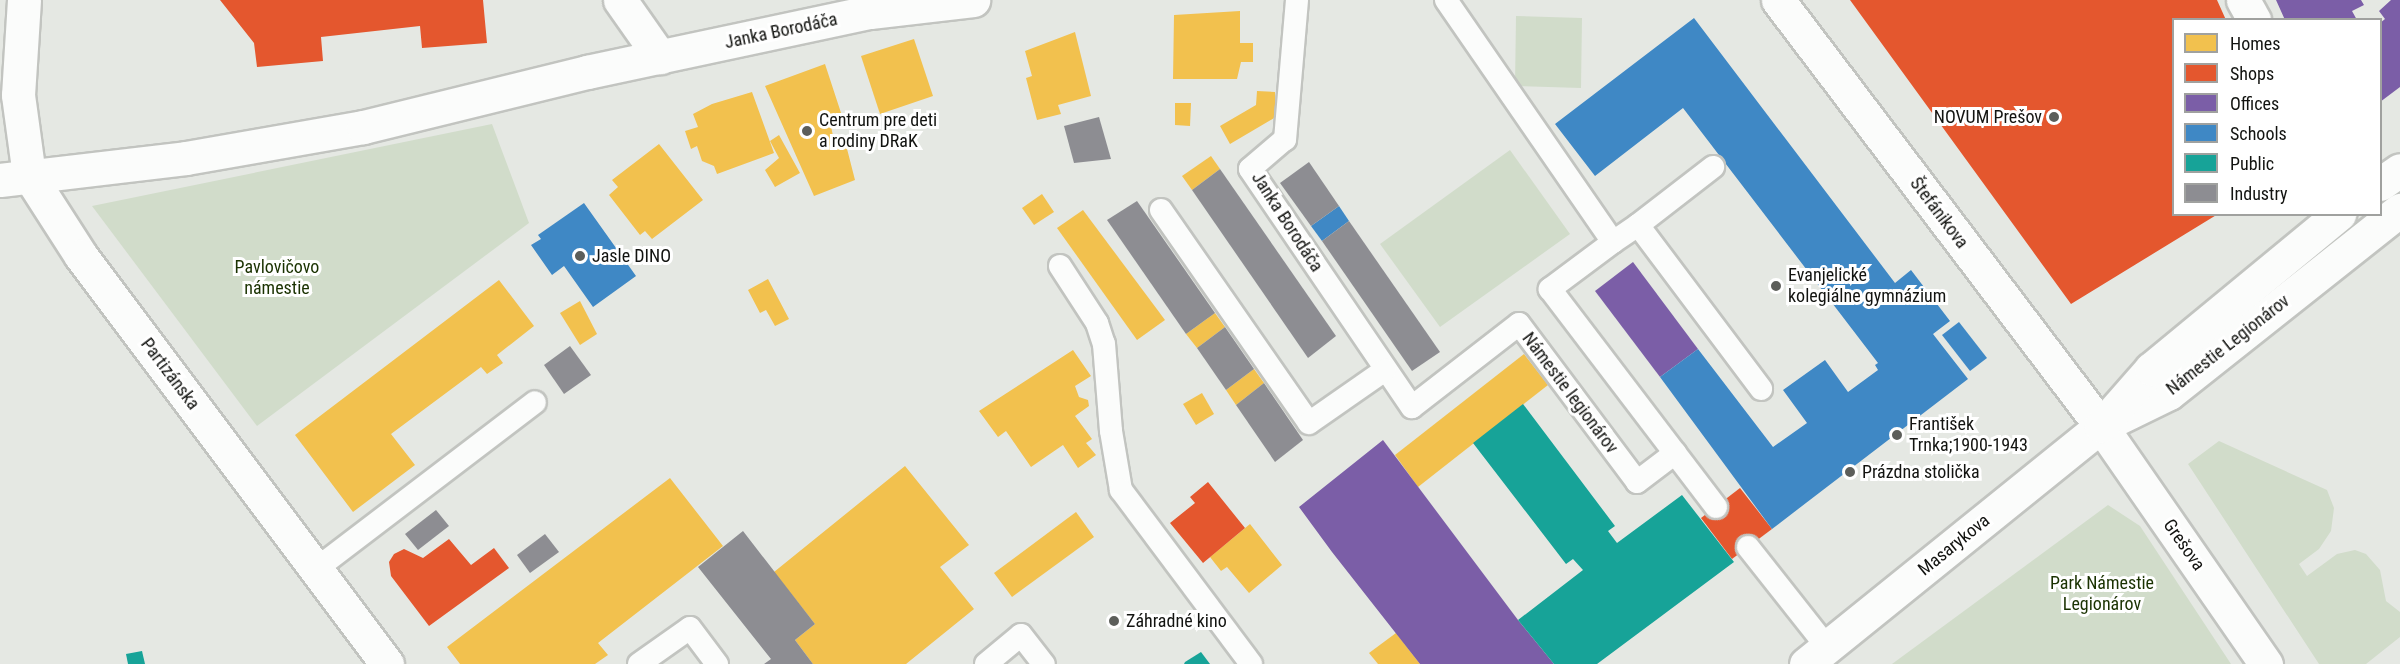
<!DOCTYPE html>
<meta charset="utf-8">
<style>
body{margin:0}
#map{position:relative;width:2400px;height:664px;overflow:hidden;background:#e5e8e3;font-family:"Roboto Condensed",sans-serif}
div>[style]{position:absolute}
.green>*{inset:0;background:#d1dcca}
.homes>*{inset:0;background:#f2c14e}
.shops>*{inset:0;background:#e4572e}
.offices>*{inset:0;background:#7b5ea7}
.schools>*{inset:0;background:#3f88c5}
.public>*{inset:0;background:#17a398}
.industry>*{inset:0;background:#8d8d92}
.roads{filter:drop-shadow(2px 0 #c2c4c0) drop-shadow(-2px 0 #c2c4c0) drop-shadow(0 2px #c2c4c0) drop-shadow(0 -2px #c2c4c0)}
.service>*{height:22px;margin:-11px;padding:0 11px;transform-origin:11px;border-radius:11px;background:#fbfcfb}
.pedestrian>*{height:33px;margin:-16.5px;padding:0 16.5px;transform-origin:16.5px;border-radius:16.5px;background:#fbfcfb}
.minor>*{height:33px;margin:-16.5px;padding:0 16.5px;transform-origin:16.5px;border-radius:16.5px;background:#fbfcfb}
.dots>*{width:16px;height:16px;translate:-50% -50%;box-sizing:border-box;border:3px solid #fff;border-radius:50%}
span{translate:-50% -50%;white-space:nowrap;text-align:center;line-height:1.15;-webkit-text-stroke:6px #fff;paint-order:stroke}
.street-label{font-size:18px;color:#121310}
.poi-label{font-size:18px;color:#121310}
.right{translate:-100% -50%;text-align:right}
.left{translate:0 -50%;text-align:left}
.park-label{font-size:18px;color:#1a3201}
.legend{position:absolute;left:2172px;top:18px;width:210px;height:198px;box-sizing:border-box;background:#fff;border:2px solid #a0a19f;margin:0;padding:8px 10px;list-style:none;font-size:18px;color:#121310}
.legend li{display:flex;align-items:center;gap:12px;height:30px}
.legend b{width:30px;border:2px solid #a0a19f}
</style>
<div id="map">
<div class="green">
<i style="clip-path:polygon(1516px 16px,1582px 18px,1581px 88px,1515px 86px)"></i>
<i style="clip-path:polygon(492px 124px,529px 223px,257px 426px,92px 206px)"></i>
<i style="clip-path:polygon(1510px 150px,1570px 234px,1440px 327px,1380px 244px)"></i>
<i style="clip-path:polygon(2219px 441px,2327px 490px,2334px 508px,2331px 531px,2319px 549px,2299px 564px,2307px 576px,2337px 554px,2355px 550px,2366px 554px,2380px 570px,2386px 601px,2400px 612px,2400px 637px,2366px 664px,2319px 664px,2188px 464px)"></i>
<i style="clip-path:polygon(2108px 505px,2140px 526px,2231px 664px,1892px 664px)"></i>
</div>
<div class="homes">
<i style="clip-path:polygon(1240px 11px,1240px 43px,1253px 43px,1253px 62px,1241px 62px,1237px 79px,1173px 79px,1174px 15px)"></i>
<i style="clip-path:polygon(1075px 32px,1091px 96px,1058px 105px,1061px 114px,1037px 120px,1026px 78px,1032px 76px,1025px 51px)"></i>
<i style="clip-path:polygon(914px 39px,933px 96px,880px 114px,861px 56px)"></i>
<i style="clip-path:polygon(825px 64px,844px 122px,831px 126px,833px 136px,836px 144px,845px 141px,855px 180px,814px 196px,765px 86px)"></i>
<i style="clip-path:polygon(1257px 91px,1275px 92px,1276px 117px,1230px 144px,1220px 126px,1256px 105px)"></i>
<i style="clip-path:polygon(752px 92px,774px 153px,717px 174px,714px 166px,702px 161px,697px 146px,691px 149px,685px 131px,698px 127px,693px 114px,712px 104px)"></i>
<i style="clip-path:polygon(1175px 103px,1191px 103px,1190px 126px,1175px 125px)"></i>
<i style="clip-path:polygon(779px 135px,800px 173px,775px 187px,765px 170px,779px 158px,770px 141px)"></i>
<i style="clip-path:polygon(659px 144px,703px 200px,652px 239px,645px 231px,640px 235px,609px 195px,618px 187px,612px 180px)"></i>
<i style="clip-path:polygon(1211px 156px,1220px 169px,1192px 190px,1182px 176px)"></i>
<i style="clip-path:polygon(1042px 194px,1054px 212px,1034px 225px,1022px 208px)"></i>
<i style="clip-path:polygon(1083px 210px,1165px 320px,1137px 340px,1057px 228px)"></i>
<i style="clip-path:polygon(768px 279px,789px 319px,775px 326px,766px 310px,760px 313px,748px 290px)"></i>
<i style="clip-path:polygon(499px 280px,534px 326px,497px 355px,503px 363px,487px 374px,481px 367px,391px 434px,415px 465px,353px 512px,295px 435px)"></i>
<i style="clip-path:polygon(580px 301px,597px 334px,580px 345px,560px 313px)"></i>
<i style="clip-path:polygon(1215px 313px,1225px 327px,1197px 348px,1186px 334px)"></i>
<i style="clip-path:polygon(1073px 350px,1091px 376px,1075px 386px,1079px 397px,1088px 400px,1089px 406px,1075px 416px,1092px 439px,1086px 443px,1096px 455px,1078px 468px,1063px 445px,1031px 467px,1006px 431px,998px 437px,979px 411px)"></i>
<i style="clip-path:polygon(1524px 354px,1548px 385px,1418px 487px,1395px 455px)"></i>
<i style="clip-path:polygon(1254px 369px,1264px 383px,1236px 405px,1226px 390px)"></i>
<i style="clip-path:polygon(1202px 393px,1214px 414px,1196px 425px,1183px 404px)"></i>
<i style="clip-path:polygon(905px 466px,969px 545px,940px 567px,974px 609px,906px 664px,813px 664px,795px 640px,815px 624px,774px 572px)"></i>
<i style="clip-path:polygon(670px 478px,723px 546px,598px 643px,608px 655px,595px 664px,460px 664px,447px 647px)"></i>
<i style="clip-path:polygon(1076px 512px,1094px 537px,1012px 597px,994px 573px)"></i>
<i style="clip-path:polygon(1250px 524px,1282px 565px,1249px 593px,1227px 567px,1221px 571px,1210px 557px)"></i>
<i style="clip-path:polygon(1396px 633px,1420px 664px,1378px 664px,1369px 653px)"></i>
</div>
<div class="shops">
<i style="clip-path:polygon(220px 0,483px 0,487px 43px,422px 48px,420px 26px,321px 37px,323px 61px,257px 67px,254px 43px)"></i>
<i style="clip-path:polygon(1850px 0,2217px 0,2226px 20px,2174px 20px,2174px 214px,2218px 214px,2071px 304px)"></i>
<i style="clip-path:polygon(1208px 482px,1245px 528px,1203px 563px,1170px 523px,1195px 503px,1190px 497px)"></i>
<i style="clip-path:polygon(1740px 488px,1772px 529px,1732px 559px,1701px 518px)"></i>
<i style="clip-path:polygon(449px 539px,471px 565px,494px 548px,509px 568px,429px 626px,391px 576px,389px 562px,394px 554px,404px 549px,423px 558px)"></i>
</div>
<div class="offices">
<i style="clip-path:polygon(2276px 0,2361px 0,2364px 5px,2352px 11px,2357px 20px,2285px 20px)"></i>
<i style="clip-path:polygon(2391px 0,2400px 0,2400px 87px,2380px 102px,2380px 23px,2385px 19px,2379px 11px)"></i>
<i style="clip-path:polygon(1633px 262px,1698px 349px,1660px 377px,1595px 291px)"></i>
<i style="clip-path:polygon(1383px 440px,1518px 620px,1554px 664px,1420px 664px,1332px 552px,1299px 507px)"></i>
</div>
<div class="schools">
<i style="clip-path:polygon(1694px 18px,1895px 283px,1911px 270px,1950px 321px,1933px 334px,1968px 379px,1772px 529px,1660px 377px,1698px 349px,1773px 447px,1807px 423px,1783px 390px,1825px 360px,1848px 392px,1878px 370px,1875px 365px,1878px 363px,1683px 108px,1595px 176px,1555px 124px)"></i>
<i style="clip-path:polygon(584px 203px,636px 276px,593px 307px,564px 266px,552px 275px,531px 245px,541px 239px,538px 235px)"></i>
<i style="clip-path:polygon(1339px 206px,1349px 221px,1322px 241px,1311px 226px)"></i>
<i style="clip-path:polygon(1959px 322px,1987px 358px,1970px 371px,1942px 335px)"></i>
</div>
<div class="public">
<i style="clip-path:polygon(1523px 404px,1615px 526px,1608px 531px,1617px 543px,1682px 495px,1734px 562px,1597px 664px,1554px 664px,1518px 620px,1583px 570px,1573px 559px,1566px 564px,1473px 443px)"></i>
<i style="clip-path:polygon(142px 651px,145px 664px,128px 664px,126px 654px)"></i>
<i style="clip-path:polygon(1201px 652px,1210px 664px,1184px 664px,1185px 662px)"></i>
</div>
<div class="industry">
<i style="clip-path:polygon(1099px 117px,1111px 159px,1074px 163px,1064px 126px)"></i>
<i style="clip-path:polygon(1309px 162px,1339px 206px,1311px 226px,1280px 183px)"></i>
<i style="clip-path:polygon(1220px 169px,1336px 336px,1308px 358px,1192px 190px)"></i>
<i style="clip-path:polygon(1137px 201px,1215px 313px,1186px 334px,1107px 220px)"></i>
<i style="clip-path:polygon(1349px 221px,1440px 352px,1412px 371px,1322px 241px)"></i>
<i style="clip-path:polygon(1225px 327px,1254px 369px,1226px 390px,1197px 348px)"></i>
<i style="clip-path:polygon(570px 346px,591px 375px,564px 394px,544px 365px)"></i>
<i style="clip-path:polygon(1264px 383px,1303px 440px,1275px 462px,1236px 405px)"></i>
<i style="clip-path:polygon(436px 510px,449px 526px,418px 550px,405px 534px)"></i>
<i style="clip-path:polygon(743px 531px,815px 624px,795px 640px,813px 664px,764px 664px,771px 659px,698px 567px)"></i>
<i style="clip-path:polygon(545px 534px,559px 552px,530px 573px,517px 555px)"></i>
</div>
<div class="roads">
<div class="service">
<i style="left:1297px;top:0;width:140px;rotate:94.9deg"></i>
<i style="left:1285px;top:139px;width:46px;rotate:139.4deg"></i>
<i style="left:1250px;top:169px;width:288px;rotate:55.8deg"></i>
<i style="left:1412px;top:407px;width:135px;rotate:-37.8deg"></i>
<i style="left:1519px;top:324px;width:197px;rotate:53.2deg"></i>
<i style="left:1637px;top:482px;width:48px;rotate:-37.3deg"></i>
<i style="left:1446px;top:0;width:294px;rotate:55.4deg"></i>
<i style="left:1613px;top:242px;width:79px;rotate:143.3deg"></i>
<i style="left:1550px;top:289px;width:274px;rotate:52.7deg"></i>
<i style="left:1161px;top:210px;width:259px;rotate:55.2deg"></i>
<i style="left:1309px;top:423px;width:93px;rotate:-34.9deg"></i>
<i style="left:1638px;top:225px;width:95px;rotate:-37.7deg"></i>
<i style="left:1613px;top:242px;width:30px;rotate:-34deg"></i>
<i style="left:1638px;top:225px;width:205px;rotate:53.1deg"></i>
<i style="left:1060px;top:266px;width:68px;rotate:57deg"></i>
<i style="left:1097px;top:323px;width:22px;rotate:72deg"></i>
<i style="left:1104px;top:344px;width:87px;rotate:85.4deg"></i>
<i style="left:1111px;top:431px;width:60px;rotate:80.4deg"></i>
<i style="left:1121px;top:490px;width:217px;rotate:53.2deg"></i>
<i style="left:1748px;top:547px;width:127px;rotate:51.7deg"></i>
<i style="left:316px;top:569px;width:275px;rotate:-37.3deg"></i>
<i style="left:639px;top:664px;width:62px;rotate:-35.2deg"></i>
<i style="left:690px;top:628px;width:45px;rotate:53.1deg"></i>
<i style="left:986px;top:664px;width:45px;rotate:-39.6deg"></i>
<i style="left:1021px;top:635px;width:37px;rotate:52deg"></i>
</div>
<div class="pedestrian">
<i style="left:2243px;top:0;width:23px;rotate:61deg"></i>
</div>
<div class="minor">
<i style="left:24px;top:0;width:95px;rotate:93.6deg"></i>
<i style="left:18px;top:95px;width:81px;rotate:82.2deg"></i>
<i style="left:29px;top:175px;width:96px;rotate:57.3deg"></i>
<i style="left:81px;top:256px;width:510px;rotate:53.13deg"></i>
<i style="left:620px;top:0;width:70px;rotate:54.9deg"></i>
<i style="left:1778px;top:0;width:535px;rotate:52.83deg"></i>
<i style="left:2101px;top:426px;width:290px;rotate:55.3deg"></i>
<i style="left:0;top:180px;width:187px;rotate:-6.7deg"></i>
<i style="left:186px;top:158px;width:180px;rotate:-9.9deg"></i>
<i style="left:363px;top:127px;width:231px;rotate:-13.8deg"></i>
<i style="left:587px;top:72px;width:289px;rotate:-12deg"></i>
<i style="left:870px;top:12px;width:104px;rotate:-6.6deg"></i>
<i style="left:2380px;top:184px;width:24px;rotate:-35deg"></i>
<i style="left:2114px;top:420px;width:61px;rotate:-26.1deg"></i>
<i style="left:2169px;top:393px;width:295px;rotate:-38.4deg"></i>
<i style="left:1806px;top:664px;width:379px;rotate:-38.9deg"></i>
<i style="left:2101px;top:426px;width:76px;rotate:-48.7deg"></i>
<i style="left:2151px;top:369px;width:244px;rotate:-39.5deg"></i>
</div>
</div>
<div class="dots">
<i style="left:2054px;top:117px;background:#5c5e5a"></i>
<i style="left:807px;top:131px;background:#5c5e5a"></i>
<i style="left:580px;top:256px;background:#5c5e5a"></i>
<i style="left:1776px;top:286px;background:#5c5e5a"></i>
<i style="left:1897px;top:435px;background:#5c5e5a"></i>
<i style="left:1850px;top:472px;background:#5c5e5a"></i>
<i style="left:1114px;top:621px;background:#5c5e5a"></i>
</div>
<div class="street-label">
<span style="left:781px;top:31px;rotate:-12deg">Janka Borodáča</span>
<span style="left:1939px;top:213px;rotate:53deg">Štefánikova</span>
<span style="left:1287px;top:222px;rotate:57deg">Janka Borodáča</span>
<span style="left:2228px;top:345px;rotate:-38deg">Námestie Legionárov</span>
<span style="left:170px;top:374px;rotate:53deg">Partizánska</span>
<span style="left:1570px;top:393px;rotate:53deg">Námestie legionárov</span>
<span style="left:1954px;top:545px;rotate:-39deg">Masarykova</span>
<span style="left:2184px;top:545px;rotate:55deg">Grešova</span>
</div>
<div class="poi-label">
<span class="right" style="left:2042px;top:117px">NOVUM Prešov</span>
<span class="left" style="left:819px;top:131px">Centrum pre deti<br>a rodiny DRaK</span>
<span class="left" style="left:592px;top:256px">Jasle DINO</span>
<span class="left" style="left:1788px;top:286px">Evanjelické<br>kolegiálne gymnázium</span>
<span class="left" style="left:1909px;top:435px">František<br>Trnka;1900-1943</span>
<span class="left" style="left:1862px;top:472px">Prázdna stolička</span>
<span class="left" style="left:1126px;top:621px">Záhradné kino</span>
</div>
<div class="park-label">
<span style="left:277px;top:278px">Pavlovičovo<br>námestie</span>
<span style="left:2102px;top:594px">Park Námestie<br>Legionárov</span>
</div>
<ul class="legend">
<li><b style="height:16px;background:#f2c14e"></b>Homes</li>
<li><b style="height:16px;background:#e4572e"></b>Shops</li>
<li><b style="height:16px;background:#7b5ea7"></b>Offices</li>
<li><b style="height:16px;background:#3f88c5"></b>Schools</li>
<li><b style="height:16px;background:#17a398"></b>Public</li>
<li><b style="height:16px;background:#8d8d92"></b>Industry</li>
</ul>
</div>
